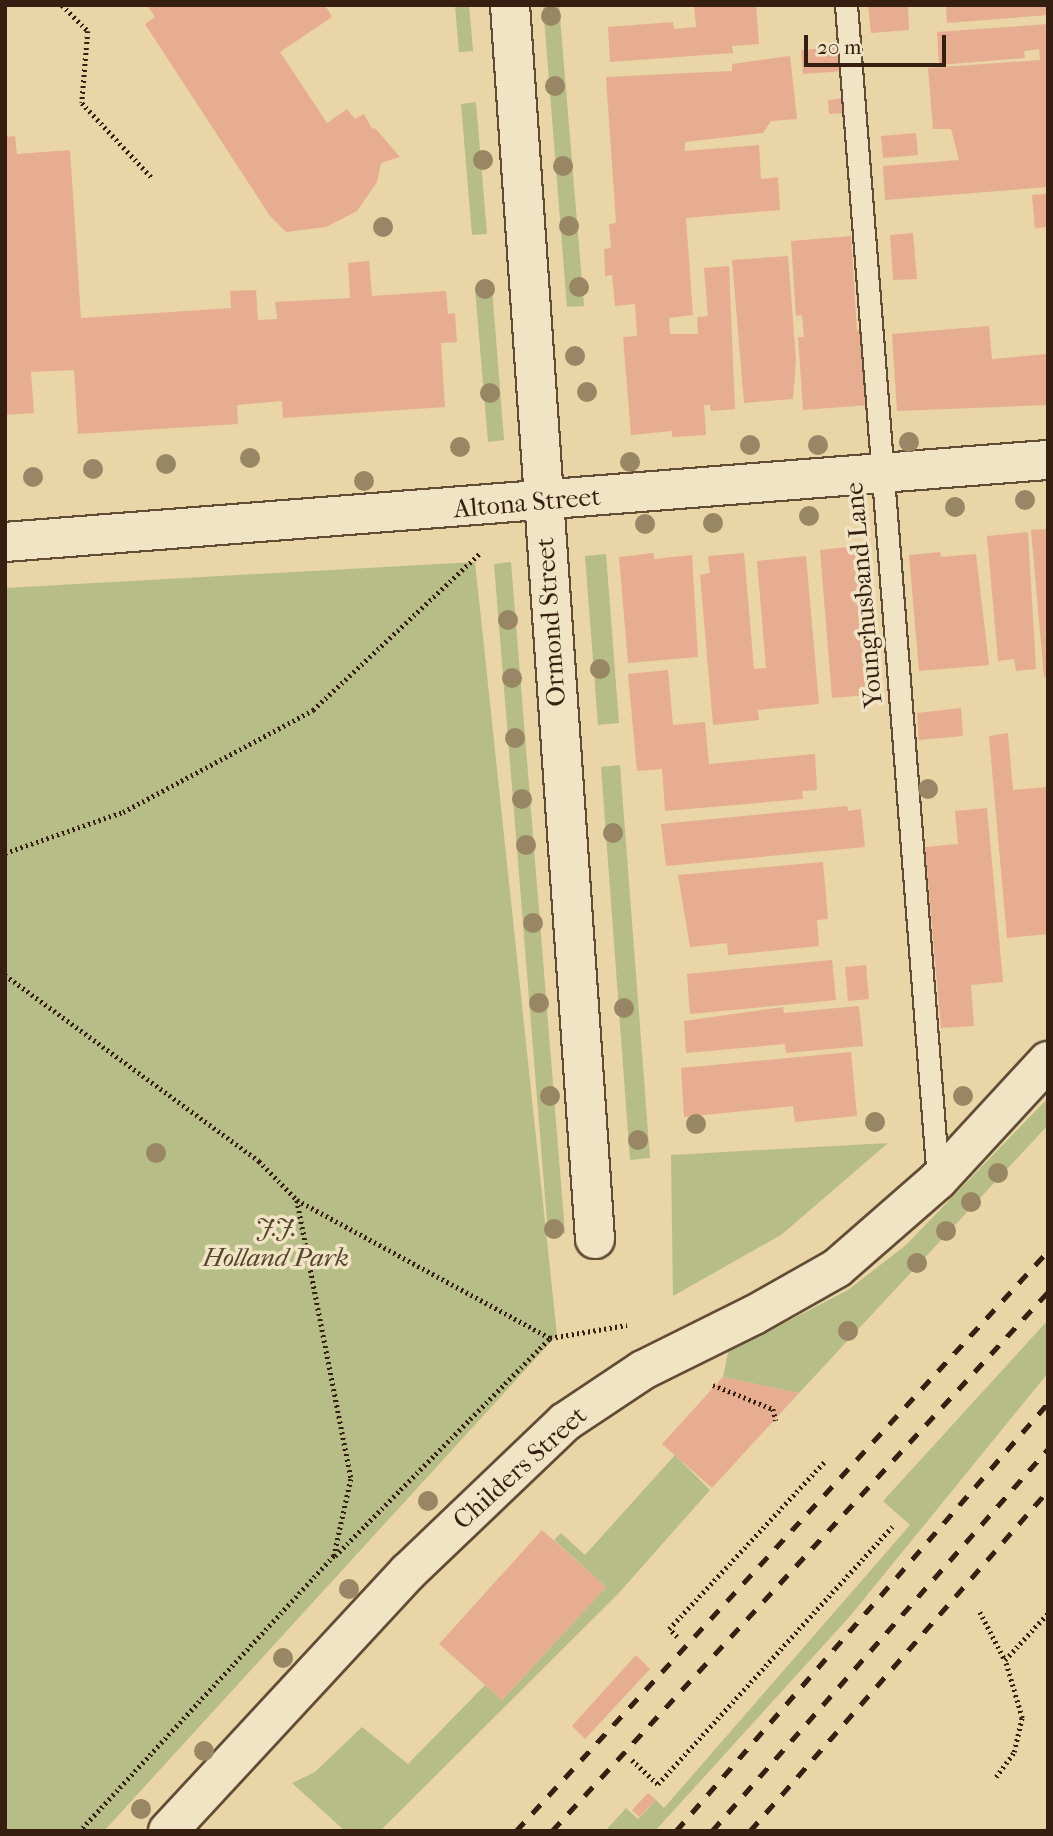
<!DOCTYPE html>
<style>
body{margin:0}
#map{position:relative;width:1053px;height:1836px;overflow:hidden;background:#e9d5a6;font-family:"IM FELL French Canon",serif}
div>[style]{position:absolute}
.green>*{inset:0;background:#b7bd86}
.building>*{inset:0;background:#e7ad90}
.path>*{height:4.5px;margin-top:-2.25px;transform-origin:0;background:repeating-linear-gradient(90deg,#361e10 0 2px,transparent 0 5.5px)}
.roads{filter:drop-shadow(2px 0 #634c36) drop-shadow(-2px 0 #634c36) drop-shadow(0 2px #634c36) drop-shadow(0 -2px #634c36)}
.service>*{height:21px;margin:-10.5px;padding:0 10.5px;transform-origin:10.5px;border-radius:10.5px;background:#f1e4c5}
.minor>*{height:38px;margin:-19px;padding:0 19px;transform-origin:19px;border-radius:19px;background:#f1e4c5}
.rail>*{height:5px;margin-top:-2.5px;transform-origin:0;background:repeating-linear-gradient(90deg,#361e10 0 12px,transparent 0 24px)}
.trees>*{width:20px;height:20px;margin:-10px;border-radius:50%;background:#988664}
span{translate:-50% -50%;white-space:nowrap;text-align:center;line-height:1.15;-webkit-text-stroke:7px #f1e4c5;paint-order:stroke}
.street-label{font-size:26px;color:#361e10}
.park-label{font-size:26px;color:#56462e;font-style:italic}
.frame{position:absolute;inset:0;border:7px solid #361e10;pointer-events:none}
.scale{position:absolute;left:804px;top:35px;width:142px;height:32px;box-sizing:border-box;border:4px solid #361e10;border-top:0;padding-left:9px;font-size:21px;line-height:24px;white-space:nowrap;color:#361e10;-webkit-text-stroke:5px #f1e4c5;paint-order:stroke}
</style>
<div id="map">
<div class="green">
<i style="clip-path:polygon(455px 5px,469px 5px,473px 51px,459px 52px)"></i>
<i style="clip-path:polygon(543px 5px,559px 5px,584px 306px,567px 307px)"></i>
<i style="clip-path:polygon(476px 102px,487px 234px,472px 235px,461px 104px)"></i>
<i style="clip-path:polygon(492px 288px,504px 440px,488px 442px,475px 289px)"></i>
<i style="clip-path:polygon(606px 554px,619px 723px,598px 725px,585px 556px)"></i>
<i style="clip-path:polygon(475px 562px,557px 1335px,104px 1831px,5px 1831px,5px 588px)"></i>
<i style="clip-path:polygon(511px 562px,565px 1233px,548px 1234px,494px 564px)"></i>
<i style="clip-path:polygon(620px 765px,650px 1158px,630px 1160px,601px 767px)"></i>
<i style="clip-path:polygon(1048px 1098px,1048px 1125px,799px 1393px,723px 1377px,728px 1352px,848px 1290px,906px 1245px)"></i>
<i style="clip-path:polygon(888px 1143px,781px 1235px,673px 1296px,671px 1155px)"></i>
<i style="clip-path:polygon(1048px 1320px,1048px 1373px,851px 1615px,655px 1831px,605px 1831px,626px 1808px,638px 1819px,656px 1800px,664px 1808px,804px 1647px,910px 1525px,883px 1501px)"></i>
<i style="clip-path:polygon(675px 1455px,710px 1490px,618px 1594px,380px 1831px,345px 1831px,292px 1783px,315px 1772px,362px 1727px,408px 1764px,485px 1685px,502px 1700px,606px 1587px,554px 1540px,561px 1533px,585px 1555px)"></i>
</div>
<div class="building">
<i style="clip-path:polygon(147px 5px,325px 5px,332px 17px,280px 52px,327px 123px,347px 109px,355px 119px,364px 114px,372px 129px,375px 128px,400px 157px,381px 163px,377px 182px,357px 211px,326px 227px,286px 232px,270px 216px,145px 24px,155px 17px)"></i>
<i style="clip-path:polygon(694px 5px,756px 5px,759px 44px,732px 46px,733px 53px,610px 62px,608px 27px,673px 22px,674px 29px,696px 27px)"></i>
<i style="clip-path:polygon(868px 5px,908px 5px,909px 30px,871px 33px)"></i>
<i style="clip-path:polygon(946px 5px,1048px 5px,1048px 15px,947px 23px)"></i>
<i style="clip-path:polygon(1048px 24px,1048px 187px,885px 200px,883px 166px,959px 160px,951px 129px,933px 129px,928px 68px,1040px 60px,1039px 49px,1024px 51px,1025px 58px,939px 65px,937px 32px)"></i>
<i style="clip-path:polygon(838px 47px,845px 71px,803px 74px,801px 50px)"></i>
<i style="clip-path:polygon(790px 56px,797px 119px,771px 121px,763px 133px,685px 142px,685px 151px,759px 145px,761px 179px,778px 177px,780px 210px,686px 218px,693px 315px,669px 318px,670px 334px,664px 334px,698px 334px,697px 317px,708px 316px,704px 268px,729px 266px,735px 409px,711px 411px,710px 405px,704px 405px,706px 435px,672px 437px,672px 431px,631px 435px,623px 337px,637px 336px,635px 304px,615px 306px,612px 275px,605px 276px,604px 249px,611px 248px,609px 224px,616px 223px,606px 77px,732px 71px,732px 64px)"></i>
<i style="clip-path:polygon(844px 98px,845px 113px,829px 114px,828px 100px)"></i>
<i style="clip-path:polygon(916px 133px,918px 155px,883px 158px,881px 136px)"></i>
<i style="clip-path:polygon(15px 136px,17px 154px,70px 150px,81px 318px,231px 308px,230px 291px,256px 290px,258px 320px,277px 319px,275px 302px,350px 298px,348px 263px,369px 261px,372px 296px,446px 291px,448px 314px,455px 313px,457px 342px,441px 343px,445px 407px,283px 418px,282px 401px,237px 405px,238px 424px,78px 434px,74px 370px,31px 372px,34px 413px,5px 415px,5px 137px)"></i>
<i style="clip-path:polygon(1048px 194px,1048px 227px,1035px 228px,1032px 195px)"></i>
<i style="clip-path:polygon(913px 233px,917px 279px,893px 280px,890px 235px)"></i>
<i style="clip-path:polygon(851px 236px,857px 331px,864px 331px,869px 405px,803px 410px,798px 337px,804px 337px,802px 315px,796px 316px,791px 241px)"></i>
<i style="clip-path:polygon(788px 256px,796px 360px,793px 399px,744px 403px,732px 260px)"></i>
<i style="clip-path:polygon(989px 326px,992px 359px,1048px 354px,1048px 405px,897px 411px,892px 334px)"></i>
<i style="clip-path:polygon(1048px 529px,1048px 677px,1044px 677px,1031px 530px)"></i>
<i style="clip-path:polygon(1028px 532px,1036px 669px,1016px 671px,1014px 659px,998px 661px,987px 536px)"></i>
<i style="clip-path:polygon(867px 545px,880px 694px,832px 698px,820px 550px)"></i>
<i style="clip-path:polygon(940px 552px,941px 557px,976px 554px,989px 665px,919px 671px,909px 555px)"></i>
<i style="clip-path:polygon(654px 553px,654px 559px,692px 555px,698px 657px,628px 663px,619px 557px)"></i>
<i style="clip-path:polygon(744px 553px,754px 669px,766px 668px,757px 561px,806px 556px,819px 704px,758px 710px,759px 720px,713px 725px,700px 575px,710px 573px,708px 556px)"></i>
<i style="clip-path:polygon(668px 670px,673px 725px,705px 722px,709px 764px,815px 754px,817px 790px,802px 791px,803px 799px,665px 811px,662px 769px,637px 771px,628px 674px)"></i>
<i style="clip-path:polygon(961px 708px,963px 736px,919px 740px,917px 713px)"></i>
<i style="clip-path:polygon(1008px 733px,1013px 790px,1047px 787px,1048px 934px,1007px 938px,989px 736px)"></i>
<i style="clip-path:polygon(847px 806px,848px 811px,861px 809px,865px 847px,666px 866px,661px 824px)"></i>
<i style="clip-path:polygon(987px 808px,1003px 982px,971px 985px,974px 1026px,941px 1028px,925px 847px,958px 844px,955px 811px)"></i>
<i style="clip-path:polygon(823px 862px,828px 919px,817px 920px,819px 946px,728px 955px,727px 943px,690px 947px,678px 875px)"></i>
<i style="clip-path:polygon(832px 960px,836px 1000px,690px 1014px,687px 974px)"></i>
<i style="clip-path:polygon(866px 965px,869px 999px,848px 1001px,845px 967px)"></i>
<i style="clip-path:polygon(859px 1006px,863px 1046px,786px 1053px,785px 1044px,686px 1053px,684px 1021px,783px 1007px,784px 1013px)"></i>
<i style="clip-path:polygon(851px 1052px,857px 1116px,795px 1122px,793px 1106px,684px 1117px,681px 1068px)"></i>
<i style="clip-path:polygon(723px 1377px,799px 1393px,712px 1488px,662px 1444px)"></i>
<i style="clip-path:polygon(542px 1530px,606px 1587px,502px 1700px,439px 1644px)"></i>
<i style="clip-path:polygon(636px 1655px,650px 1669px,585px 1739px,572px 1726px)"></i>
<i style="clip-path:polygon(648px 1793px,656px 1800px,639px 1817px,632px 1810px)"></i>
</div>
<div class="path">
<i style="left:62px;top:5px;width:37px;rotate:45deg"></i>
<i style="left:88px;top:31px;width:72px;rotate:94.8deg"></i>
<i style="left:82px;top:103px;width:104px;rotate:46.9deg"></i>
<i style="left:5px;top:853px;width:125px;rotate:-19.2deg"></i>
<i style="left:123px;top:812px;width:216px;rotate:-28.2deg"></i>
<i style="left:313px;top:710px;width:231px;rotate:-43.2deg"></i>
<i style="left:5px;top:975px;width:315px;rotate:36.2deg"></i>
<i style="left:259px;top:1161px;width:54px;rotate:45.7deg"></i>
<i style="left:297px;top:1200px;width:284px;rotate:79deg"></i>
<i style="left:351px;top:1479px;width:79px;rotate:102.4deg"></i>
<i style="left:334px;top:1556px;width:374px;rotate:132.7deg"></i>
<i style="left:297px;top:1200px;width:288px;rotate:28.6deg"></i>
<i style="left:713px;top:1385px;width:65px;rotate:21.8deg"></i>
<i style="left:773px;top:1409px;width:12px;rotate:76deg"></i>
<i style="left:335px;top:1556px;width:306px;rotate:-45.4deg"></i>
<i style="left:550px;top:1338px;width:78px;rotate:-9.6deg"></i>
<i style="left:980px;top:1612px;width:54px;rotate:62.5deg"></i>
<i style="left:1005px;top:1660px;width:64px;rotate:-47.5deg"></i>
<i style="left:677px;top:1637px;width:11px;rotate:-135deg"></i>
<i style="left:669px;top:1629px;width:228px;rotate:-47.1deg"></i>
<i style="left:632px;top:1760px;width:35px;rotate:43deg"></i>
<i style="left:658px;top:1784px;width:348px;rotate:-47.7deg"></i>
<i style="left:996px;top:1777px;width:31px;rotate:-54deg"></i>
<i style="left:1014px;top:1752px;width:35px;rotate:-77deg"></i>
<i style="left:1022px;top:1718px;width:60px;rotate:-106.3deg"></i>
</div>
<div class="roads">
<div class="service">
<i style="left:846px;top:5px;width:1179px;rotate:85.52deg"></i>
</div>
<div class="minor">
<i style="left:510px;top:5px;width:1237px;rotate:86.06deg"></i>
<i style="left:5px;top:542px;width:1046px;rotate:-4.5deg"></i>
<i style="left:168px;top:1831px;width:353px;rotate:-47.2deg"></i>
<i style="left:408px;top:1572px;width:217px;rotate:-43.7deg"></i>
<i style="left:565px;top:1422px;width:94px;rotate:-33.7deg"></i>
<i style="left:643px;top:1370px;width:124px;rotate:-26.4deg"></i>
<i style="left:754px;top:1315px;width:95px;rotate:-29.5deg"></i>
<i style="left:837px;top:1268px;width:134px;rotate:-41.1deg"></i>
<i style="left:938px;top:1180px;width:162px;rotate:-47.3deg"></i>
</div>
</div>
<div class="rail">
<i style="left:516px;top:1831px;width:787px;rotate:-47.47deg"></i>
<i style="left:552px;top:1831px;width:732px;rotate:-47.38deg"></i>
<i style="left:676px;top:1831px;width:567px;rotate:-49deg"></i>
<i style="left:712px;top:1831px;width:509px;rotate:-48.67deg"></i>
<i style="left:750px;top:1831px;width:452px;rotate:-48.8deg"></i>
</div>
<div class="trees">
<i style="left:551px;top:16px"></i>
<i style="left:555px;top:86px"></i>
<i style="left:483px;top:160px"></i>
<i style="left:563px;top:166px"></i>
<i style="left:569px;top:226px"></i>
<i style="left:383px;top:227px"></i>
<i style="left:579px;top:287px"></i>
<i style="left:485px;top:289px"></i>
<i style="left:575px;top:356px"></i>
<i style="left:587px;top:392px"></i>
<i style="left:490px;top:393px"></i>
<i style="left:909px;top:442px"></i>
<i style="left:750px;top:445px"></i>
<i style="left:818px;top:445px"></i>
<i style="left:460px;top:447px"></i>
<i style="left:250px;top:458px"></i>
<i style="left:630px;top:462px"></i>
<i style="left:166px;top:464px"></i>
<i style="left:93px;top:469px"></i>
<i style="left:33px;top:477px"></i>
<i style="left:364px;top:481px"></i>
<i style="left:1025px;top:500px"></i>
<i style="left:955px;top:507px"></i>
<i style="left:809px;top:516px"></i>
<i style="left:713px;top:523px"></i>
<i style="left:645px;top:524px"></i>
<i style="left:508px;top:620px"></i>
<i style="left:600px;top:669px"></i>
<i style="left:512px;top:678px"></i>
<i style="left:515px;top:738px"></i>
<i style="left:928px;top:789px"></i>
<i style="left:522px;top:799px"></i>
<i style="left:613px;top:833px"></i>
<i style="left:526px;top:845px"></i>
<i style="left:533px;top:923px"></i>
<i style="left:539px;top:1003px"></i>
<i style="left:624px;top:1008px"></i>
<i style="left:550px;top:1096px"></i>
<i style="left:963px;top:1096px"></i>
<i style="left:875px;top:1122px"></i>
<i style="left:696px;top:1124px"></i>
<i style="left:638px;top:1140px"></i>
<i style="left:156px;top:1153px"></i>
<i style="left:998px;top:1173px"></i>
<i style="left:971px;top:1202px"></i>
<i style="left:554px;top:1229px"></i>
<i style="left:946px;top:1231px"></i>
<i style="left:917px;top:1263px"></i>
<i style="left:848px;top:1331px"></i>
<i style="left:428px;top:1501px"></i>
<i style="left:349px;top:1589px"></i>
<i style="left:283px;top:1658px"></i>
<i style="left:204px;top:1751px"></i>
<i style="left:141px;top:1809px"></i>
</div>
<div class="street-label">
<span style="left:527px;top:503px;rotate:-5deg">Altona Street</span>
<span style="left:864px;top:595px;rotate:-95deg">Younghusband Lane</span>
<span style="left:551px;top:622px;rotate:-94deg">Ormond Street</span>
<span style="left:520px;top:1468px;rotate:-42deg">Childers Street</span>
</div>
<div class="park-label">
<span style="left:276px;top:1243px">J.J.<br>Holland Park</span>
</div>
<div class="frame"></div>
<div class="scale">20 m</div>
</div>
